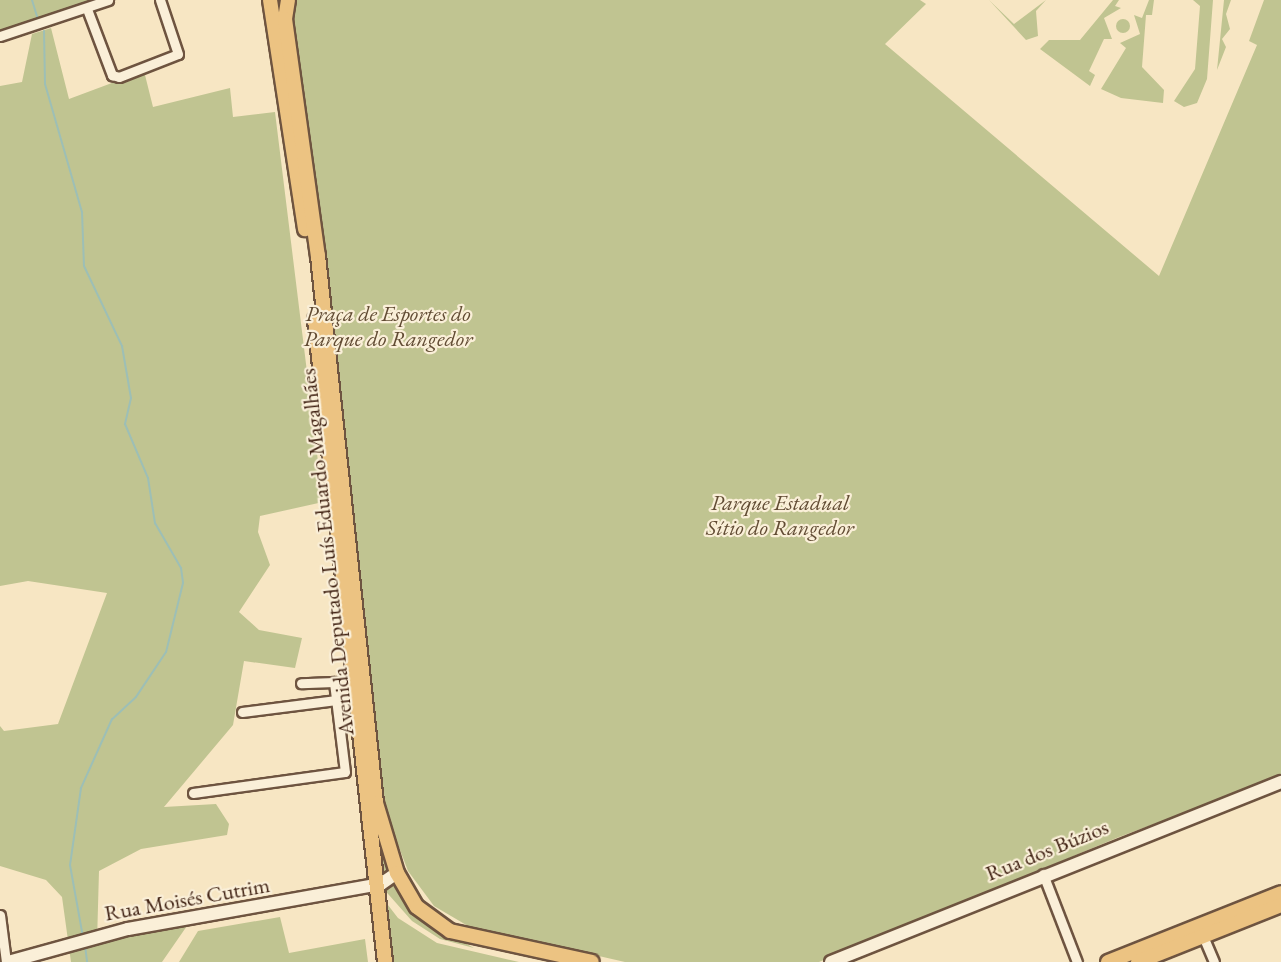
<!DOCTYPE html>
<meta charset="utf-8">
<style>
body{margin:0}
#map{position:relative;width:1281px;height:962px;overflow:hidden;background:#f7e6c3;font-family:"EB Garamond",serif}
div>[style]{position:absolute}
.green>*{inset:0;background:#c0c491}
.round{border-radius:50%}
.stream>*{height:2px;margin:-1px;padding:0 1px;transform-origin:1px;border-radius:1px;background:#9dbfb6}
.roads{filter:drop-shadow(2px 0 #6e5440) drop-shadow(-2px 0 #6e5440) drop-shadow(0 2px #6e5440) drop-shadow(0 -2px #6e5440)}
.street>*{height:9px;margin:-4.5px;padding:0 4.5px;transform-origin:4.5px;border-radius:4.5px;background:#faefd8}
.secondary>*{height:12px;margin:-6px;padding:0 6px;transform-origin:6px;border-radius:6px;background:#faefd8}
.primary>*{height:14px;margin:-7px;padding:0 7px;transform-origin:7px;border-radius:7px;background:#ecc382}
span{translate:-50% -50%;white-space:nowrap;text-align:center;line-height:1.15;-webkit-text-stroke:4.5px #faefd8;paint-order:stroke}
.park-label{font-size:22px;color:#614b33;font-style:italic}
.street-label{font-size:22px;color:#412314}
</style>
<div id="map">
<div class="green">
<i style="clip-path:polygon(0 0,92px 0,0 31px)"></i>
<i style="clip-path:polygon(290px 0,920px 0,926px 4px,885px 44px,1159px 276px,1257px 45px,1249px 41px,1264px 0,1281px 0,1281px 777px,1119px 837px,819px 962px,625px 962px,468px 926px,434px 906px,408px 871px,381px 800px,288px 19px)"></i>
<i style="clip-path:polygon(989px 0,1014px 24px,1046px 0,1036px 11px,1038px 36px,1026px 40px)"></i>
<i style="clip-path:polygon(1113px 0,1119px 0,1115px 6px,1121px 8px,1104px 18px,1112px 39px,1104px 39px,1089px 71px,1095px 75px,1090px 86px,1040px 49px,1049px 40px,1080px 40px)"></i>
<i style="clip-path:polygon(1149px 0,1154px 0,1152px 15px,1146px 15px,1142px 67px,1164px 90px,1163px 103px,1121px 98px,1101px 89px,1126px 48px,1120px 43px,1140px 34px,1134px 15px,1142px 18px)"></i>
<i style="clip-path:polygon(1193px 0,1213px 0,1207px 79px,1197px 103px,1184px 107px,1174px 101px,1195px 69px,1200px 6px)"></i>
<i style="clip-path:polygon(1224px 0,1231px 0,1226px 14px,1230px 29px,1222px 39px,1226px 47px,1217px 70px)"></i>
<i class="round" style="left:1116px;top:19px;width:14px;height:14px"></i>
<i style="clip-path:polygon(51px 28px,69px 99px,144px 71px,153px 107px,230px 88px,233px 117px,275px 112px,323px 502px,260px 516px,258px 532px,270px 565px,239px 612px,259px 630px,302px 638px,295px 668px,244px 661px,233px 725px,164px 807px,216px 804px,229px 824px,227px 835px,141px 849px,99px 871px,97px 942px,189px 923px,162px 962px,71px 962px,62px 897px,46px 880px,0 866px,0 726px,4px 731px,58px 724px,107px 593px,28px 581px,0 586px,0 86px,22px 82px,32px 34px)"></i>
<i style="clip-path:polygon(376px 817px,390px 871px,385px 875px,380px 875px)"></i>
<i style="clip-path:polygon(395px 883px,423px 920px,474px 948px,440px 939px,412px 921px,381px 886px)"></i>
<i style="clip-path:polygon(381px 896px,398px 918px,437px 943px,519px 962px,388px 962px)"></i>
<i style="clip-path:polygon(280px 917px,289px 953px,365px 939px,368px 962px,179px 962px,198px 931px)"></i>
</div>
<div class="stream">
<i style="left:32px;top:0;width:21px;rotate:73deg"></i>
<i style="left:44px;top:31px;width:53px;rotate:88.9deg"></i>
<i style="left:45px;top:84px;width:133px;rotate:73.9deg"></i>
<i style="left:82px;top:212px;width:54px;rotate:87.9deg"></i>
<i style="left:84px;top:266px;width:89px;rotate:64.6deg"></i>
<i style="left:122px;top:346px;width:53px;rotate:80.2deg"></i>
<i style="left:131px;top:398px;width:27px;rotate:103deg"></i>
<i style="left:125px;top:424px;width:59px;rotate:66.9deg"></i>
<i style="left:148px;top:478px;width:46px;rotate:81.2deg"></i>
<i style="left:155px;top:523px;width:52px;rotate:60deg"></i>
<i style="left:181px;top:568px;width:15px;rotate:82deg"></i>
<i style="left:183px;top:583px;width:71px;rotate:103.8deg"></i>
<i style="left:166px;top:652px;width:54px;rotate:123.7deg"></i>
<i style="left:136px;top:697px;width:33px;rotate:137deg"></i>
<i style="left:112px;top:719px;width:76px;rotate:114.2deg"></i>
<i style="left:81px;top:788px;width:78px;rotate:98.1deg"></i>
<i style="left:70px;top:865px;width:73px;rotate:79.8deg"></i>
<i style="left:85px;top:945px;width:17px;rotate:83deg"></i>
</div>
<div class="roads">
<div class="street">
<i style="left:87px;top:9px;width:71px;rotate:69.3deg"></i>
<i style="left:112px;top:75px;width:7px;rotate:16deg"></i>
<i style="left:119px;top:77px;width:63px;rotate:-21.3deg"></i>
<i style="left:178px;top:54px;width:57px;rotate:-108.4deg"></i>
<i style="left:0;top:36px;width:114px;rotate:-18.4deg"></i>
<i style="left:242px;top:712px;width:95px;rotate:-7.3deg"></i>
<i style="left:193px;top:793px;width:153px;rotate:-7.9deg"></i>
<i style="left:345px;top:772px;width:91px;rotate:-97deg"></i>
<i style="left:334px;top:682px;width:33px;rotate:178deg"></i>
<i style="left:1043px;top:874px;width:94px;rotate:68.9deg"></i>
<i style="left:0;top:915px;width:47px;rotate:82.7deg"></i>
<i style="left:1203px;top:936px;width:28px;rotate:67deg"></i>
</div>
<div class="secondary">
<i style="left:8px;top:962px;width:124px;rotate:-15.4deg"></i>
<i style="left:128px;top:929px;width:257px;rotate:-10.1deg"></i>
<i style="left:381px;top:884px;width:19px;rotate:-35deg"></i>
<i style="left:831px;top:962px;width:485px;rotate:-21.8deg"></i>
</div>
<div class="primary">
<i style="left:270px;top:0;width:232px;rotate:81.3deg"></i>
<i style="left:288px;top:0;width:19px;rotate:99deg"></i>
<i style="left:285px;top:19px;width:239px;rotate:82.1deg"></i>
<i style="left:318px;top:256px;width:550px;rotate:83.95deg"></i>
<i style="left:376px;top:803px;width:73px;rotate:73.3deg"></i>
<i style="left:397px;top:873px;width:39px;rotate:60deg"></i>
<i style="left:417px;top:907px;width:41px;rotate:36deg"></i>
<i style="left:450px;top:931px;width:145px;rotate:12.3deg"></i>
<i style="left:315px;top:320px;width:646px;rotate:83.78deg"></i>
<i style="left:1108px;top:962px;width:186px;rotate:-21.7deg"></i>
<i style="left:1138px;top:962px;width:154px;rotate:-21.7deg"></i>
</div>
</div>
<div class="park-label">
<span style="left:388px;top:326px">Praça de Esportes do<br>Parque do Rangedor</span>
<span style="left:780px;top:515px">Parque Estadual<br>Sítio do Rangedor</span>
</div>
<div class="street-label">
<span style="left:327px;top:552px;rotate:-96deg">Avenida Deputado Luís Eduardo Magalhães</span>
<span style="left:1047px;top:850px;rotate:-22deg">Rua dos Búzios</span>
<span style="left:187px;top:899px;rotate:-10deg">Rua Moisés Cutrim</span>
</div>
</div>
